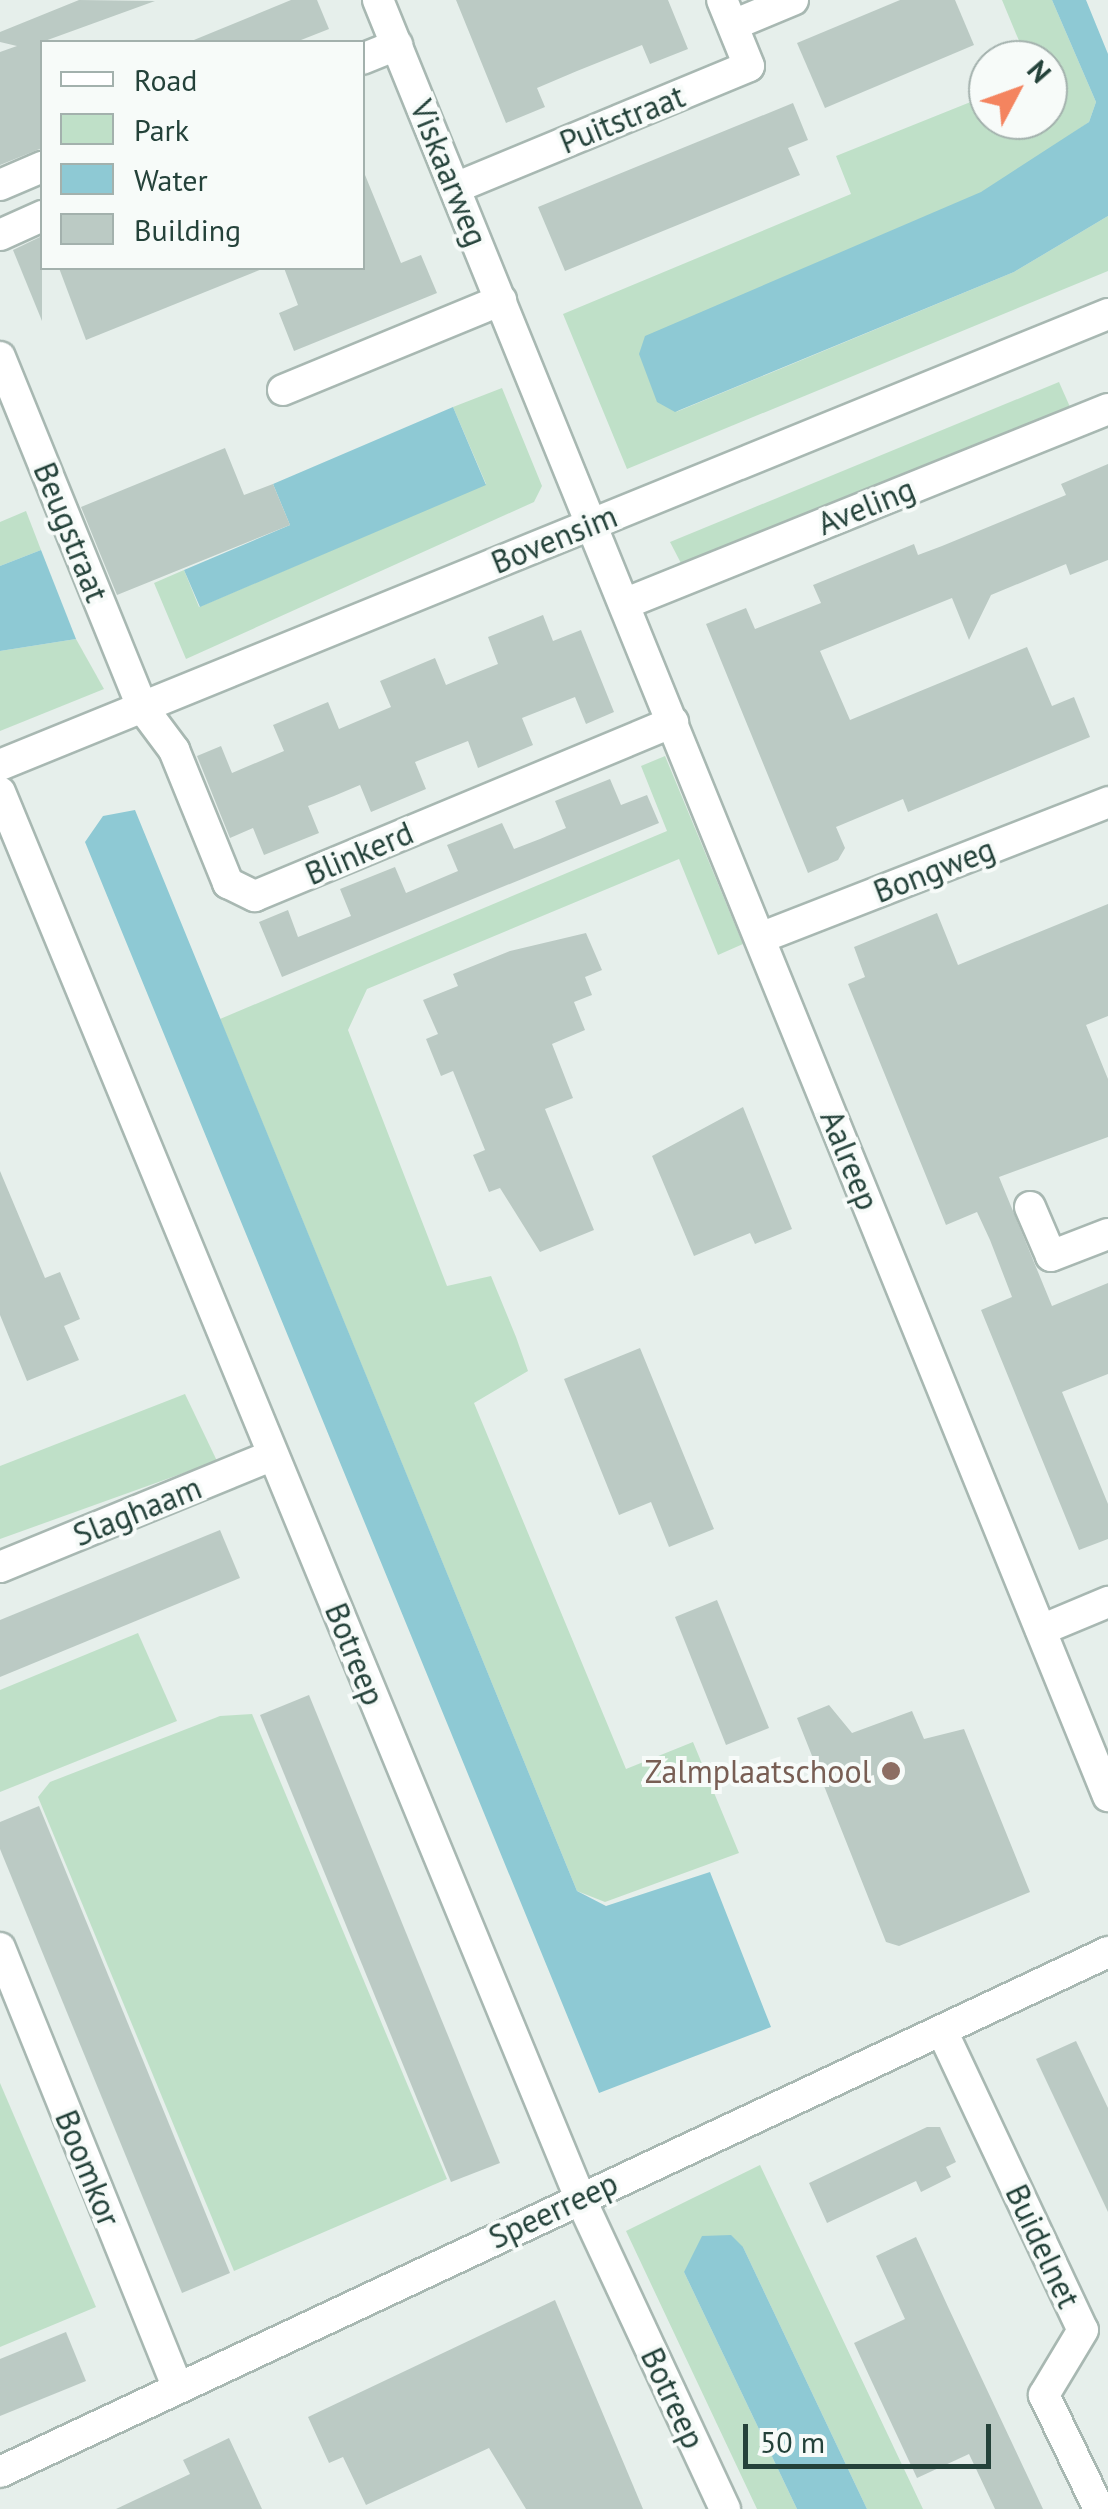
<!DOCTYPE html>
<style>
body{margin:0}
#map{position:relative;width:1108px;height:2509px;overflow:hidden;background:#e6efeb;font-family:"PT Sans",sans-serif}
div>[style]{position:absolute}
.green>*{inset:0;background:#bfe0c8}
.water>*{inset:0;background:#8ec9d4}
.building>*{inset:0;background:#bbcac4}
.roads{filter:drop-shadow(2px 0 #a8b8b2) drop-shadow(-2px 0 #a8b8b2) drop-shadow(0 2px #a8b8b2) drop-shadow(0 -2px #a8b8b2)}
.minor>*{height:30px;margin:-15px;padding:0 15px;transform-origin:15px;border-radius:15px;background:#fff}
.dots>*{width:28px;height:28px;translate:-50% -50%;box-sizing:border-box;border:5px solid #f7fbf9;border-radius:50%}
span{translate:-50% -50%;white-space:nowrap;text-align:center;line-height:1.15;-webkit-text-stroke:8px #f7fbf9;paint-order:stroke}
.street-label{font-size:32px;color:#24423a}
.education-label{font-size:32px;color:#785e54}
.right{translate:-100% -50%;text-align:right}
.legend{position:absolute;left:40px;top:40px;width:325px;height:230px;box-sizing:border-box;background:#f7fbf9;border:2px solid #a3b1ad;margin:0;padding:12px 18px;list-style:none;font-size:30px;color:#24423a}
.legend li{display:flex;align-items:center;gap:20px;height:50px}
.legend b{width:50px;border:2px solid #a3b1ad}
.north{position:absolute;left:968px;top:40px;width:100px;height:100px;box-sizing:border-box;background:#f7fbf9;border:2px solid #a3b1ad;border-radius:50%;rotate:49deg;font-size:28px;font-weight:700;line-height:40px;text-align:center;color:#24423a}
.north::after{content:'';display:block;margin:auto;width:35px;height:45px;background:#f4845f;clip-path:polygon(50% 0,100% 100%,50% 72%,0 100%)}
.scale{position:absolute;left:743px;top:2424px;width:248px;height:45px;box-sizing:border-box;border:5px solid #24423a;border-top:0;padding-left:12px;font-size:30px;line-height:35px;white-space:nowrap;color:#24423a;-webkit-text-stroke:8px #f7fbf9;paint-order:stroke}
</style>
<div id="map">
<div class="green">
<i style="clip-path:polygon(1002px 0,1052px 0,1096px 102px,1089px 122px,676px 412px,1014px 272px,1108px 216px,1108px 271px,627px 469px,563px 314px,851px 194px,836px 156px,988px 95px,988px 120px,1048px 120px,1048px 60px,1027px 60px)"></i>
<i style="clip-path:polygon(1059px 382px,1070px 407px,683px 567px,670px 542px)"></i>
<i style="clip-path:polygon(502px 388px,542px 486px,534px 502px,186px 659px,154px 583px,184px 570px,199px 607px,486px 484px,453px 407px)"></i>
<i style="clip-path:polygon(26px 511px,41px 550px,0 566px,0 522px)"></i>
<i style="clip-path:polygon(76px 639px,104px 689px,0 731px,0 651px)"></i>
<i style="clip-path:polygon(665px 756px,743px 944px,718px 955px,679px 859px,367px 989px,348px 1030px,447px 1286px,491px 1276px,516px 1337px,528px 1371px,474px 1403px,626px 1769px,693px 1742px,739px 1853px,605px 1902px,577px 1891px,220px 1019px,667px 831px,641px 766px)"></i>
<i style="clip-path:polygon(185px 1394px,217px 1461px,0 1539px,0 1466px)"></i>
<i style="clip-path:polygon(138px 1633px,177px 1721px,0 1792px,0 1690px)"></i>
<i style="clip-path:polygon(252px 1714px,447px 2179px,234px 2271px,38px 1797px,50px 1782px,220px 1716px)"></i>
<i style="clip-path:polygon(0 2083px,96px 2307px,0 2347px)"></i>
<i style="clip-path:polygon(760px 2165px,923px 2509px,867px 2509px,743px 2247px,684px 2272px,797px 2509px,757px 2509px,626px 2231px)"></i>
</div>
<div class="water">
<i style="clip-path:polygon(1052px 0,1086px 0,1108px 54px,1108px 216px,1014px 272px,675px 412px,657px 402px,639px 354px,645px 336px,981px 192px,1089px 122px,1096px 102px)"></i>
<i style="clip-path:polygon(453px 407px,486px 485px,200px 607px,184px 570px,290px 525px,273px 484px)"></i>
<i style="clip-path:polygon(41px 550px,76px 639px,0 651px,0 566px)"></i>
<i style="clip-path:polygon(135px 810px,577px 1891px,606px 1906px,710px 1872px,771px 2027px,599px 2093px,85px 842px,103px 816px)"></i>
<i style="clip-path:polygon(731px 2235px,743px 2247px,867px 2509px,797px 2509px,684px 2272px,702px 2236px)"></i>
</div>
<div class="building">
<i style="clip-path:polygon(79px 0,155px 1px,42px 42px,42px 148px,0 165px,0 52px,17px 46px,0 42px,0 32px)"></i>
<i style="clip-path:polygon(291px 0,317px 0,329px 29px,296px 42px,189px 42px)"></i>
<i style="clip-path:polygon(456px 0,668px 0,688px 49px,650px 64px,642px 45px,577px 71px,537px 88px,545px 107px,506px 123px)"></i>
<i style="clip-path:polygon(900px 0,955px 0,974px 45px,825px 108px,797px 43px)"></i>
<i style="clip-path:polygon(793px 103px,808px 140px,788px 148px,800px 175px,565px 271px,538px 207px)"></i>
<i style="clip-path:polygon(363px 170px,401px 263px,421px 255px,437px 293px,294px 351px,279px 313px,298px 305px,284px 268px,362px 268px)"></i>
<i style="clip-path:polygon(42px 236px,42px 321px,13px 250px)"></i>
<i style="clip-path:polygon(59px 268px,262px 268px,262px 269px,86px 340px)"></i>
<i style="clip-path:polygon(225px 448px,244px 495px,273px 484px,290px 525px,117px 595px,81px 507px)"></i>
<i style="clip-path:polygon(1108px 464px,1108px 560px,1070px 575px,1066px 564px,991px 595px,969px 640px,952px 598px,820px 651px,850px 720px,1027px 647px,1052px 706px,1074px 697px,1090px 737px,908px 812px,903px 799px,836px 827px,845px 848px,838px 860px,808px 873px,706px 624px,746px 608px,755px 629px,821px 603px,813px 585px,914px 544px,918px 555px,942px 546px,1066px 495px,1061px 484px)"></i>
<i style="clip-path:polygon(543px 615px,553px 641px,581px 630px,614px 712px,586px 724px,575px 697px,522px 718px,533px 745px,478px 768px,468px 741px,415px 762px,426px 789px,371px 812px,360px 785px,334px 796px,308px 806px,319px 833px,264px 855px,253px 828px,230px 838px,197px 756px,221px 746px,232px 773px,284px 751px,273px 725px,328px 702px,339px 729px,391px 707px,380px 681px,435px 658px,446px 685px,473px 674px,498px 664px,488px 637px)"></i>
<i style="clip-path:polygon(610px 779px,621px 805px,647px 795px,659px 823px,282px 977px,259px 922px,288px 910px,298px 937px,351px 916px,340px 889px,395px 867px,406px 893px,458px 871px,447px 845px,502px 823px,514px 849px,540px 839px,566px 828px,555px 801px)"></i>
<i style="clip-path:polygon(1108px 904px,1108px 1016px,1086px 1025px,1108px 1079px,1108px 1137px,999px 1177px,1052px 1306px,1108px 1283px,1108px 1374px,1062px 1392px,1108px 1504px,1108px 1539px,1079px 1550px,981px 1310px,1012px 1297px,990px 1240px,977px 1212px,946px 1225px,848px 984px,865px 977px,854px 947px,937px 913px,958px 965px)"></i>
<i style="clip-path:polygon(586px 933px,602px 970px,585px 977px,592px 995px,574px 1002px,585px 1030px,552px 1044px,573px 1098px,545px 1109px,594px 1230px,540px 1252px,500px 1188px,489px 1192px,473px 1155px,485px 1150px,453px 1071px,441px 1076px,426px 1039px,438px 1034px,423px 1000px,458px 986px,453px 974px,510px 951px)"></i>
<i style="clip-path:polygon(743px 1107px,792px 1229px,755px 1244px,750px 1233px,694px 1256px,652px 1156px)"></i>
<i style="clip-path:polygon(0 1171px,45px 1278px,60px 1272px,80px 1319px,64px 1326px,79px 1360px,27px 1381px,0 1315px)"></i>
<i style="clip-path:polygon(640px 1348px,714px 1529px,669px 1547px,651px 1502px,619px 1515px,564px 1379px)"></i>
<i style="clip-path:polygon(220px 1530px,240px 1578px,0 1677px,0 1620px)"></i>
<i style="clip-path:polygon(717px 1600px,769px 1728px,726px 1745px,675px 1617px)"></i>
<i style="clip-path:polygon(309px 1695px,500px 2163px,451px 2182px,260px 1715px)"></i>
<i style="clip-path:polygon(829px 1705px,852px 1733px,912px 1711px,924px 1739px,964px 1729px,1030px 1892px,899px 1946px,886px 1942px,797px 1718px)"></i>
<i style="clip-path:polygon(39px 1806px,230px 2273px,182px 2293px,0 1849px,0 1822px)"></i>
<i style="clip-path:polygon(1076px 2041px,1108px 2108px,1108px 2212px,1036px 2059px)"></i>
<i style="clip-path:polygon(927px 2127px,940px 2127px,956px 2162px,946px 2167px,951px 2177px,921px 2192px,916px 2181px,827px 2223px,809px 2183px)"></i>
<i style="clip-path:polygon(916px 2237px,949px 2309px,1043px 2509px,995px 2509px,969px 2454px,917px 2478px,872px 2382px,854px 2343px,905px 2319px,876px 2256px)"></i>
<i style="clip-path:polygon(555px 2300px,643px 2509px,526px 2509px,489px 2448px,366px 2505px,343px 2457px,329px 2463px,308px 2417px)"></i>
<i style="clip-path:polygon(66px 2332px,86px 2381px,0 2416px,0 2359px)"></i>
<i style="clip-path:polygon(229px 2438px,262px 2509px,116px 2509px,190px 2474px,183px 2460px)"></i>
</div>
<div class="roads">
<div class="minor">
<i style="left:378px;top:0;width:1939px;rotate:67.88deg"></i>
<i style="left:733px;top:25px;width:65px;rotate:-22.6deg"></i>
<i style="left:362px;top:59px;width:38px;rotate:-22deg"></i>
<i style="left:0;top:185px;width:46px;rotate:-23.2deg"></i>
<i style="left:455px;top:188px;width:318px;rotate:-22.5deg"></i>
<i style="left:749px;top:66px;width:71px;rotate:-112.2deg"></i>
<i style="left:0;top:235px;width:46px;rotate:-24.3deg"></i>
<i style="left:0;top:357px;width:378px;rotate:67.9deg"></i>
<i style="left:142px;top:707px;width:54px;rotate:53.3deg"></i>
<i style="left:174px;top:750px;width:144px;rotate:67.9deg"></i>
<i style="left:228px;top:883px;width:30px;rotate:26deg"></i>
<i style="left:255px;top:896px;width:453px;rotate:-22.6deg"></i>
<i style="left:283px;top:390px;width:236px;rotate:-22.4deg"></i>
<i style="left:624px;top:604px;width:522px;rotate:-21.94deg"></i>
<i style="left:0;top:765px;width:1196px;rotate:-22.15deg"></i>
<i style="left:0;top:792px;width:1521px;rotate:67.58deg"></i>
<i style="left:580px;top:2198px;width:343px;rotate:65deg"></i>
<i style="left:760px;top:938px;width:374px;rotate:-21.3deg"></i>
<i style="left:1030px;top:1207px;width:53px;rotate:66.8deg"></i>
<i style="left:1051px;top:1256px;width:61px;rotate:-21.1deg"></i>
<i style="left:0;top:1567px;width:295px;rotate:-22.3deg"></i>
<i style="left:1041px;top:1630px;width:73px;rotate:-22.7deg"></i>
<i style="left:0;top:1948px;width:473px;rotate:68deg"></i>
<i style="left:943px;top:2033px;width:328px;rotate:64.8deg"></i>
<i style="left:1083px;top:2330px;width:76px;rotate:121deg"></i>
<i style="left:1044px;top:2395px;width:127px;rotate:64.2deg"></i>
<i style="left:0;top:2472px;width:1224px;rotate:-25.14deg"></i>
</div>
</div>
<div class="dots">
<i style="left:891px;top:1771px;background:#8d6e63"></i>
</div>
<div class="street-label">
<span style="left:622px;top:119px;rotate:-22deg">Puitstraat</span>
<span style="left:449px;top:173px;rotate:68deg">Viskaarweg</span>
<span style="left:866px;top:506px;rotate:-22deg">Aveling</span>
<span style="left:71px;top:532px;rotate:68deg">Beugstraat</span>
<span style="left:554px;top:539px;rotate:-22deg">Bovensim</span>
<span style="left:359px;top:853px;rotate:-23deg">Blinkerd</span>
<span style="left:934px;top:870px;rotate:-21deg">Bongweg</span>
<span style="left:850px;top:1160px;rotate:68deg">Aalreep</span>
<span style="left:137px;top:1511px;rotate:-22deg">Slaghaam</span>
<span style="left:355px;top:1654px;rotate:68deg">Botreep</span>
<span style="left:88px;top:2168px;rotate:68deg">Boomkor</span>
<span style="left:553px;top:2210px;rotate:-25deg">Speerreep</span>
<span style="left:1043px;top:2246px;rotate:65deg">Buidelnet</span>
<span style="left:673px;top:2398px;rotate:65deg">Botreep</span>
</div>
<div class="education-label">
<span class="right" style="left:871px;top:1771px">Zalmplaatschool</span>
</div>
<ul class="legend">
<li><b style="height:12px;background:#fff"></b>Road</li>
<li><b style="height:28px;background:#bfe0c8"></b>Park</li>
<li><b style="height:28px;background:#8ec9d4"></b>Water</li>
<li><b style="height:28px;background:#bbcac4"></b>Building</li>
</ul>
<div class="north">N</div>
<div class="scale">50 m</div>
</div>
